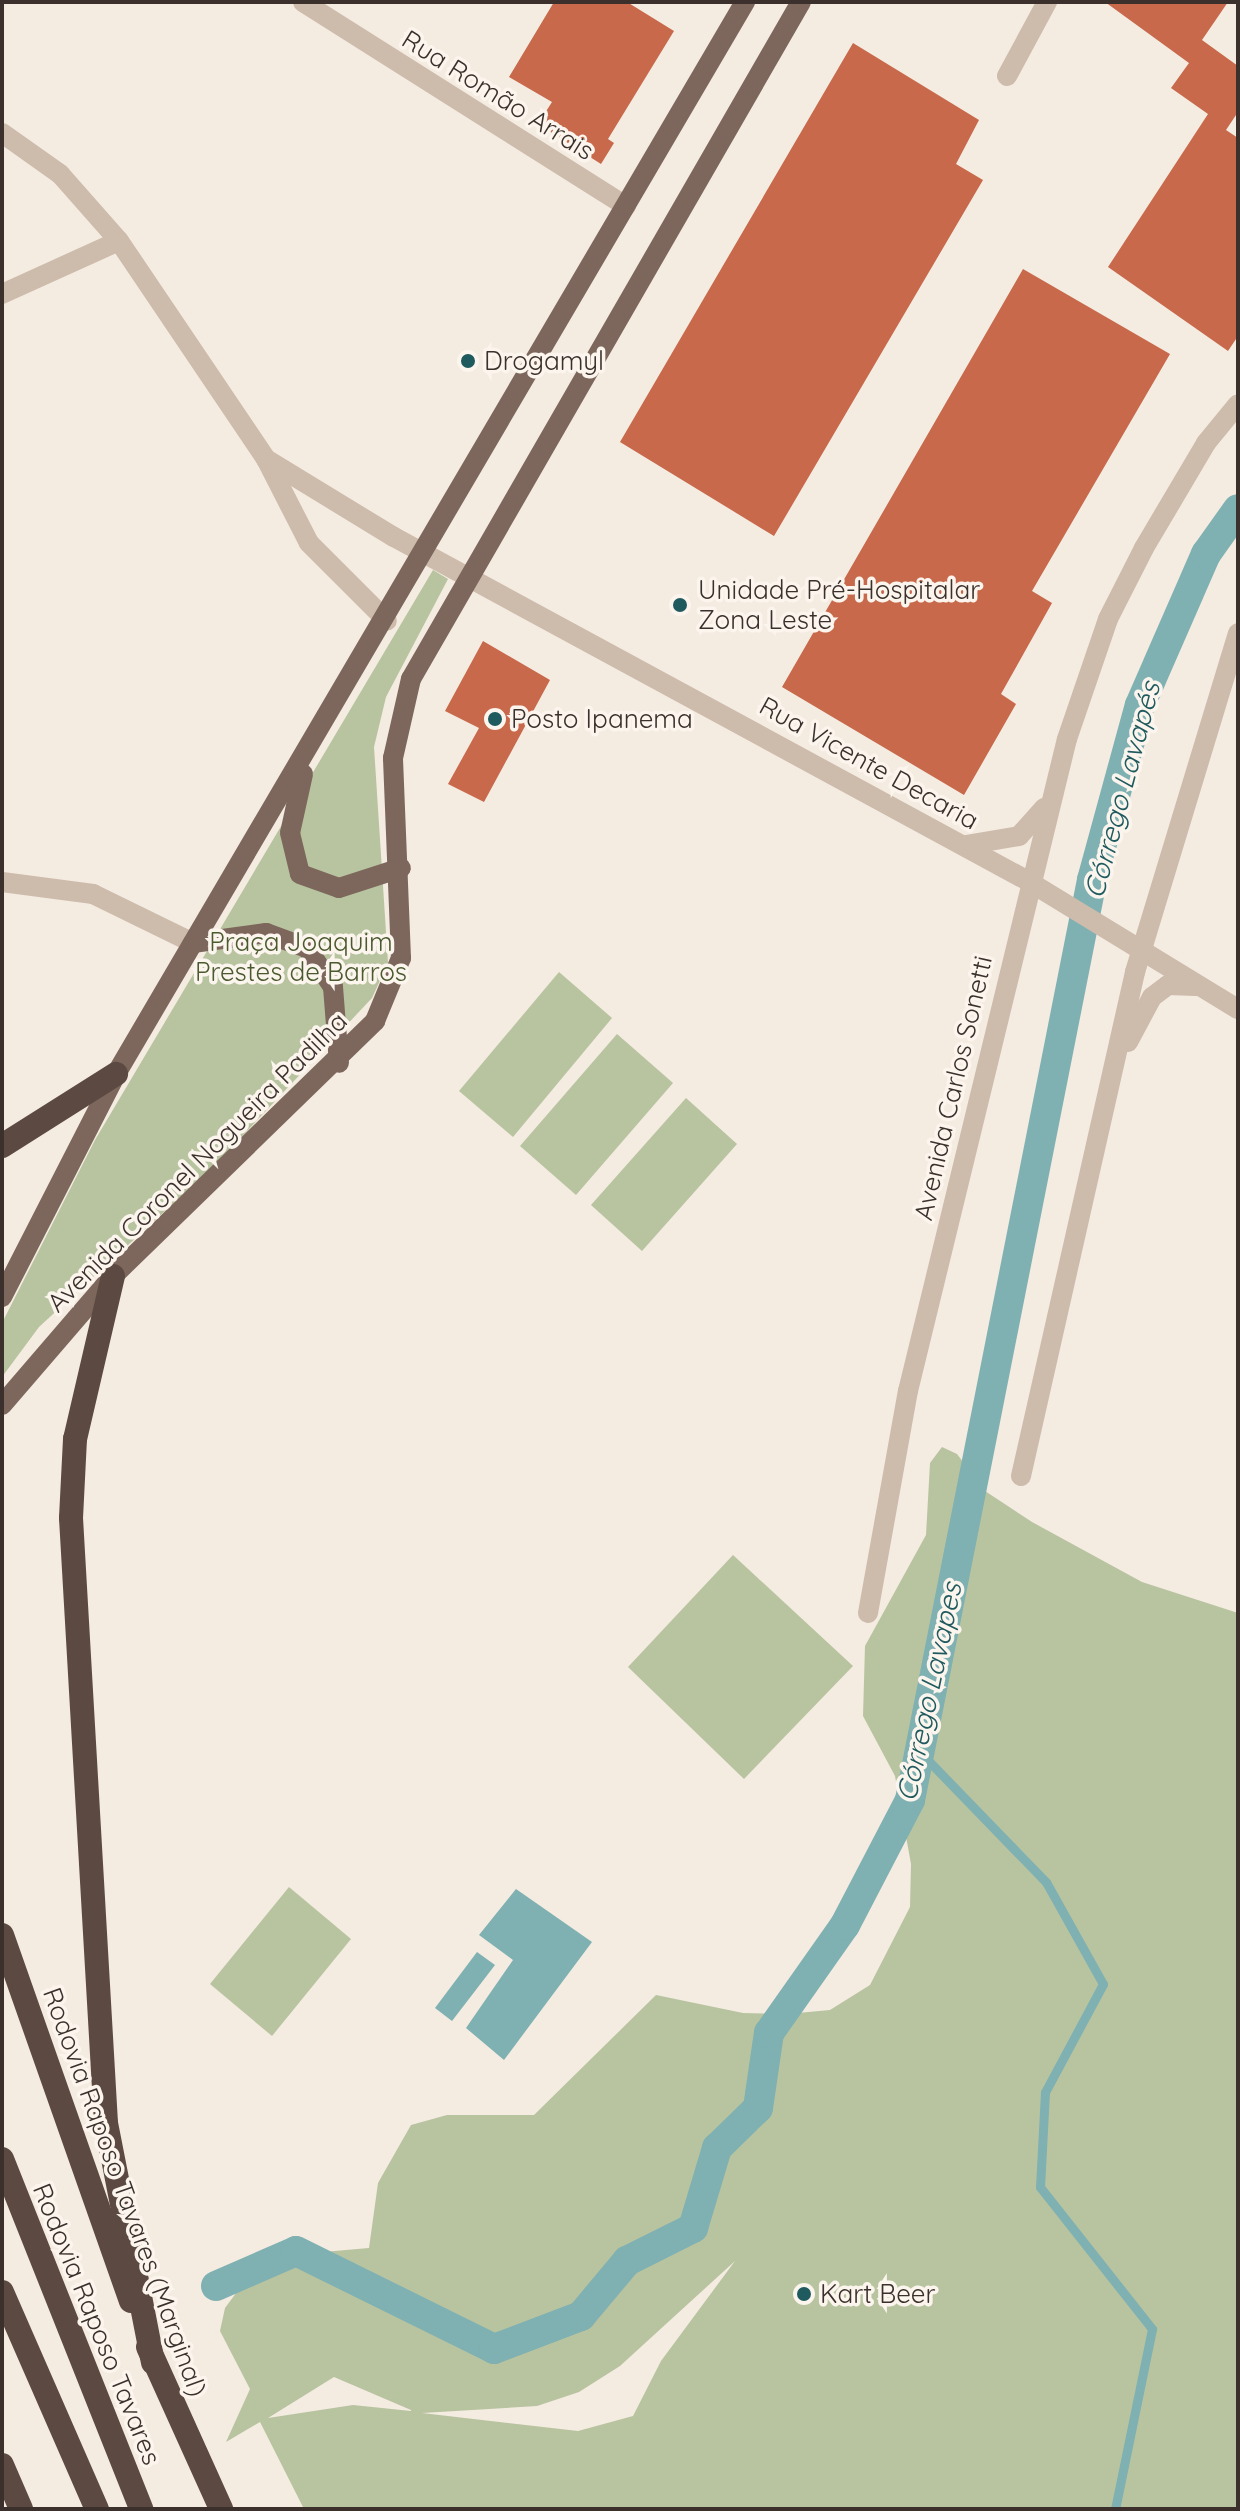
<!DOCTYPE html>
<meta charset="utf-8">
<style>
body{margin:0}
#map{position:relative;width:1240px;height:2511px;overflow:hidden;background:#f4ebe1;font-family:Quicksand,sans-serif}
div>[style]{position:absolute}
.green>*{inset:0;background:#b8c4a0}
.water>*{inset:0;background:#7fb0b2}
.stream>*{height:9px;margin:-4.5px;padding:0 4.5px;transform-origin:4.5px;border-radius:4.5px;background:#7fb0b2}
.canal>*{height:30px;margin:-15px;padding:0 15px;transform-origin:15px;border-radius:15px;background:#7fb0b2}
.building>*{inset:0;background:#c8694b}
.minor>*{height:20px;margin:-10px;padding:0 10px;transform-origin:10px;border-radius:10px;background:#cdbbac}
.major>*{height:20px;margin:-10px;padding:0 10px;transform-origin:10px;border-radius:10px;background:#7d675c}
.highway>*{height:24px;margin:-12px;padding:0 12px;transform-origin:12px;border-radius:12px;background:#5c4a42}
.dots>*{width:22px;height:22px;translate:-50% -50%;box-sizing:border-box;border:4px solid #fbf5ee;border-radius:50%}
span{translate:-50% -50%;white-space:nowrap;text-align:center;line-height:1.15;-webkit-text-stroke:7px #fbf5ee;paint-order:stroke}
.street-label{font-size:26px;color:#3b302b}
.poi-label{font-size:26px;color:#3b302b}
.left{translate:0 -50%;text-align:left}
.park-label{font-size:26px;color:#4a5a2e}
.water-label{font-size:28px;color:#1f5a5e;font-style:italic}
.frame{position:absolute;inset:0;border:4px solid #3b302b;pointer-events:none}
</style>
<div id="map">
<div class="green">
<i style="clip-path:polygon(433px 570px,448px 579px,386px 697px,374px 747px,388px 963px,372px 998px,216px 1164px,39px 1327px,2px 1377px,2px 1323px,95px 1140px)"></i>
<i style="clip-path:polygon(559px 972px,612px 1018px,513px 1137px,459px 1091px)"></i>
<i style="clip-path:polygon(617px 1034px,673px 1083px,576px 1195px,520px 1146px)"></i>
<i style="clip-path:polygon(686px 1098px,737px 1144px,642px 1251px,591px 1205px)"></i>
<i style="clip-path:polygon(evenodd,942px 1447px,957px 1454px,985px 1491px,1032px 1522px,1142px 1582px,1238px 1613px,1238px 2509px,304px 2509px,260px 2422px,226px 2442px,250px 2389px,220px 2331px,225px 2308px,248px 2277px,241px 2259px,369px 2248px,378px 2183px,411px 2125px,447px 2115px,534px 2115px,656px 1995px,743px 2013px,787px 2014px,830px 2010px,870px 1985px,910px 1907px,911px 1864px,895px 1776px,863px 1716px,865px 1646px,926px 1535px,930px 1463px,942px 1447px,735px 2261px,661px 2361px,633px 2416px,578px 2431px,422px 2413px,537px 2406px,579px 2392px,620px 2366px,735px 2261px,942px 1447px,334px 2377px,411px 2410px,411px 2411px,353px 2405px,268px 2418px,334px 2377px)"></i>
<i style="clip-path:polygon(733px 1555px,853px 1666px,744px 1779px,628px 1667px)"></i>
<i style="clip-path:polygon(289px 1887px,351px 1939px,272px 2036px,210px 1984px)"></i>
</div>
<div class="water">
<i style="clip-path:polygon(516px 1889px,592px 1942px,504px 2060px,466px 2028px,513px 1960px,479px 1935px)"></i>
<i style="clip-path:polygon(477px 1952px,495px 1965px,452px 2021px,435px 2008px)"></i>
</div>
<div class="stream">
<i style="left:918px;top:1750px;width:184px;rotate:45.9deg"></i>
<i style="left:1046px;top:1882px;width:117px;rotate:60.8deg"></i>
<i style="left:1103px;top:1984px;width:123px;rotate:118.2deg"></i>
<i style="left:1045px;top:2092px;width:95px;rotate:93deg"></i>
<i style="left:1040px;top:2187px;width:181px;rotate:51.7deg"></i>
<i style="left:1152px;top:2329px;width:184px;rotate:101.6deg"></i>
</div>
<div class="canal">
<i style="left:216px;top:2286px;width:87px;rotate:-23.6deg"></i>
<i style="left:296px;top:2251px;width:221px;rotate:26.3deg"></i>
<i style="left:494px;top:2349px;width:93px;rotate:-20.8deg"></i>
<i style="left:581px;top:2316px;width:72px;rotate:-50.1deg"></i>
<i style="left:627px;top:2261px;width:74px;rotate:-26.6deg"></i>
<i style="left:693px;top:2228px;width:84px;rotate:-73.3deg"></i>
<i style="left:717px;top:2148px;width:57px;rotate:-44.3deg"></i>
<i style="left:758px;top:2108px;width:76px;rotate:-81.7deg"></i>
<i style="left:769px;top:2033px;width:132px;rotate:-54.9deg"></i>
<i style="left:845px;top:1925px;width:141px;rotate:-62.5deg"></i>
<i style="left:910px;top:1800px;width:938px;rotate:-78.81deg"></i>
<i style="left:1092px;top:880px;width:181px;rotate:-74.7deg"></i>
<i style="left:1140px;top:705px;width:165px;rotate:-66.4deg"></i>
<i style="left:1206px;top:554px;width:55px;rotate:-54.6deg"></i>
</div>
<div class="building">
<i style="clip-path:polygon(554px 2px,627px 2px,674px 31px,608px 139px,614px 143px,601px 164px,538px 124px,552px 102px,509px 77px)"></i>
<i style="clip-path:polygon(1105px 2px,1228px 2px,1202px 40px,1238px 66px,1238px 112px,1226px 130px,1238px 138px,1238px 336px,1228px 351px,1108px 267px,1208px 114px,1171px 88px,1189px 63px)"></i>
<i style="clip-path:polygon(853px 43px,979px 120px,956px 164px,983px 180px,774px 536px,620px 442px)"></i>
<i style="clip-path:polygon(1023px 269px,1170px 354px,1032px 591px,1052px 603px,1001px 694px,1016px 704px,964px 795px,782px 687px)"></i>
<i style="clip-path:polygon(483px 641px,550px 680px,484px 802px,448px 784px,479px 728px,445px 711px)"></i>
</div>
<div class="minor">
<i style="left:303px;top:2px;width:382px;rotate:32.3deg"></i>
<i style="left:1007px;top:76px;width:84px;rotate:-61.6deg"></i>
<i style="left:2px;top:133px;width:71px;rotate:35.3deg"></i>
<i style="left:60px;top:174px;width:89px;rotate:48.6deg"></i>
<i style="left:119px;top:241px;width:263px;rotate:56deg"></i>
<i style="left:266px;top:459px;width:94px;rotate:62.9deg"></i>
<i style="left:309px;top:543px;width:110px;rotate:45deg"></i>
<i style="left:2px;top:294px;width:128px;rotate:-24.4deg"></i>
<i style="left:266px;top:459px;width:150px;rotate:31.4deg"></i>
<i style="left:394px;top:537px;width:721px;rotate:28.48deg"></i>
<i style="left:1028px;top:881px;width:246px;rotate:31.4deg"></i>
<i style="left:966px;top:845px;width:54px;rotate:-9.6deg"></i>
<i style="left:1019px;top:836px;width:38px;rotate:-48deg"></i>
<i style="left:2px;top:882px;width:92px;rotate:7.5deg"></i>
<i style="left:93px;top:894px;width:111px;rotate:26.1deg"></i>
<i style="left:1128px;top:1042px;width:51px;rotate:-61.9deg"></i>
<i style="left:1152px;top:997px;width:20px;rotate:-37deg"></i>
<i style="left:1168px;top:985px;width:28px;rotate:2deg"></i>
<i style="left:1021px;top:1476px;width:517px;rotate:-77.25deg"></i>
<i style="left:1135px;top:972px;width:354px;rotate:-73.1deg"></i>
<i style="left:868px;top:1613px;width:226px;rotate:-79.8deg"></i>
<i style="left:908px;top:1391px;width:671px;rotate:-76.3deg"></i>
<i style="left:1067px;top:739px;width:127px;rotate:-71.1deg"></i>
<i style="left:1108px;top:619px;width:80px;rotate:-63.1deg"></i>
<i style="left:1144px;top:548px;width:122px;rotate:-59.4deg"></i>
<i style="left:1206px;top:443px;width:50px;rotate:-50.6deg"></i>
</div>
<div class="major">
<i style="left:303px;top:774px;width:60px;rotate:102.4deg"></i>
<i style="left:290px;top:833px;width:42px;rotate:76.3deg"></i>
<i style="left:300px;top:874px;width:41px;rotate:19.7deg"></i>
<i style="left:339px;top:888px;width:65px;rotate:-17.9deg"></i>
<i style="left:193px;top:943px;width:74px;rotate:-7.8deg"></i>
<i style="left:266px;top:933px;width:44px;rotate:20.1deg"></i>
<i style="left:307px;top:948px;width:47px;rotate:56.3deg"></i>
<i style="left:333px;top:987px;width:76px;rotate:85.5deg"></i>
<i style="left:2px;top:1297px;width:250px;rotate:-62.9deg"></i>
<i style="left:116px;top:1074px;width:1243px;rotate:-59.6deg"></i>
<i style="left:2px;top:1405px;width:170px;rotate:-49.3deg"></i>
<i style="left:113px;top:1276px;width:366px;rotate:-44.2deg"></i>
<i style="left:375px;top:1021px;width:68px;rotate:-67.6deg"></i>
<i style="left:401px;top:958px;width:200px;rotate:-92.3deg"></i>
<i style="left:393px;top:758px;width:81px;rotate:-77.2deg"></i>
<i style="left:411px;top:679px;width:781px;rotate:-60.06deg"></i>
</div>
<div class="highway">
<i style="left:2px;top:1146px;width:135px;rotate:-32.3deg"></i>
<i style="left:113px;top:1276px;width:167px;rotate:103.1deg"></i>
<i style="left:75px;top:1439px;width:79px;rotate:92.9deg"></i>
<i style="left:71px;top:1518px;width:606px;rotate:86.69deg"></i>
<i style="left:106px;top:2123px;width:244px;rotate:78.9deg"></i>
<i style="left:2px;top:1935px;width:388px;rotate:70.6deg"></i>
<i style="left:2px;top:2159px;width:377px;rotate:68.3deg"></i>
<i style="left:2px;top:2292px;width:237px;rotate:66.4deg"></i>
<i style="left:148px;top:2347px;width:178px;rotate:65.7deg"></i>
<i style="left:2px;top:2465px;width:48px;rotate:66.6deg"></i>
</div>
<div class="dots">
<i style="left:468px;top:361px;background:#1f5a5e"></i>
<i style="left:680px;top:605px;background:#1f5a5e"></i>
<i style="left:495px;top:719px;background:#1f5a5e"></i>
<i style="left:804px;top:2294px;background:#1f5a5e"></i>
</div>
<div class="street-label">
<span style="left:498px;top:95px;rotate:32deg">Rua Romão Arrais</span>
<span style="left:869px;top:763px;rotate:29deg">Rua Vicente Decaria</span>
<span style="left:953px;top:1088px;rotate:-77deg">Avenida Carlos Sonetti</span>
<span style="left:197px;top:1162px;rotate:-45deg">Avenida Coronel Nogueira Padilha</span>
<span style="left:125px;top:2192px;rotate:70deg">Rodovia Raposo Tavares (Marginal)</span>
<span style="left:97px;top:2324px;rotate:68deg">Rodovia Raposo Tavares</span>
</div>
<div class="poi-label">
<span class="left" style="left:484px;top:361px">Drogamyl</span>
<span class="left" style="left:698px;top:605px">Unidade Pré-Hospitalar<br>Zona Leste</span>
<span class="left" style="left:511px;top:719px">Posto Ipanema</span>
<span class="left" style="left:820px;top:2294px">Kart Beer</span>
</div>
<div class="park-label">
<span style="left:301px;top:957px">Praça Joaquim<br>Prestes de Barros</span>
</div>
<div class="water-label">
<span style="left:1122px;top:790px;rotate:-75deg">Córrego Lavapés</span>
<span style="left:929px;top:1692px;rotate:-78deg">Córrego Lavapes</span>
</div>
<div class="frame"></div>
</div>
